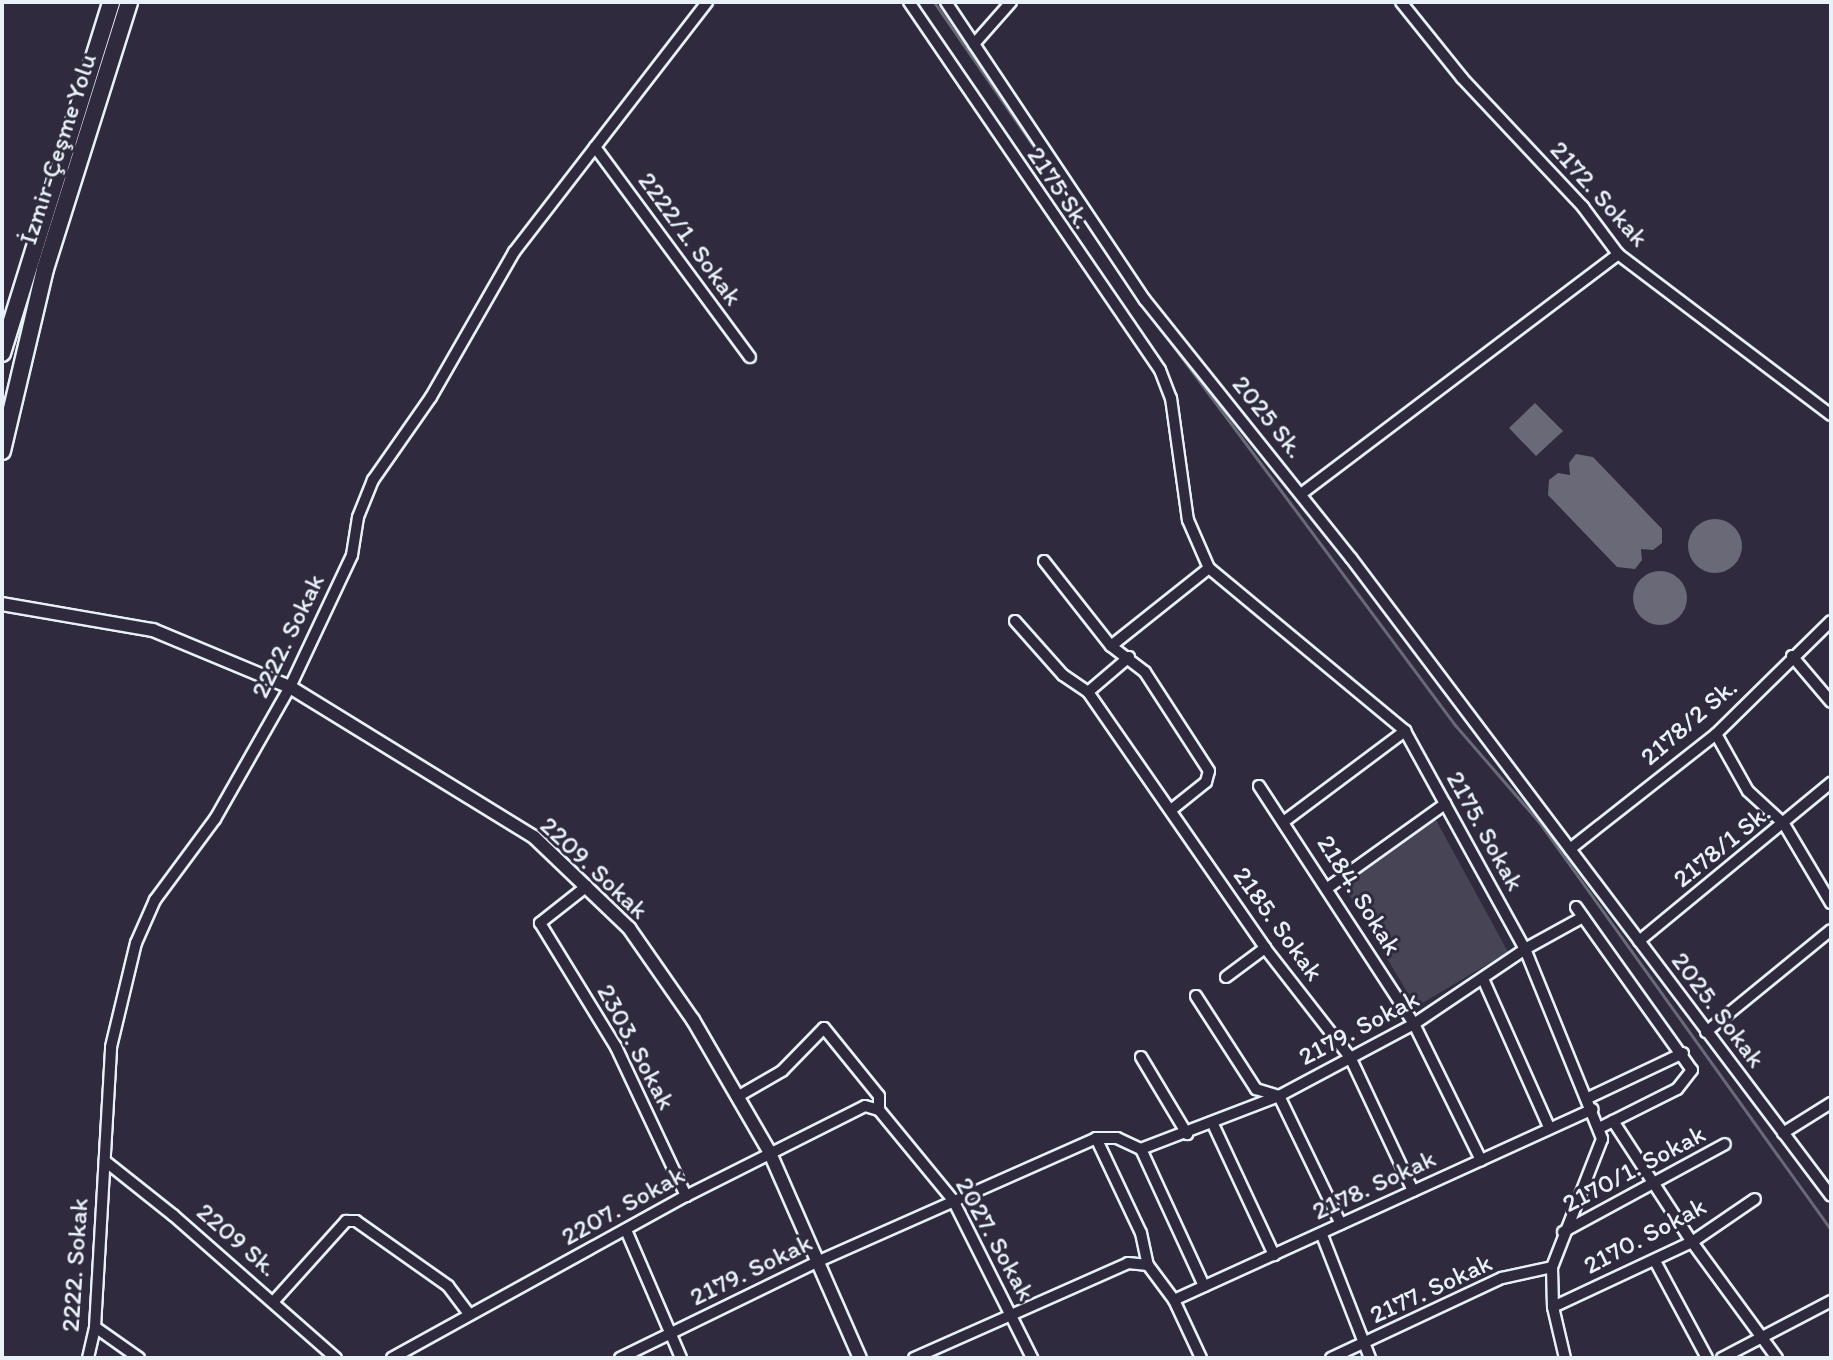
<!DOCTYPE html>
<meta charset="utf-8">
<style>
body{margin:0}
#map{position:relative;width:1833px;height:1360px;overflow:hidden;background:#2f2a3d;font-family:Itim,sans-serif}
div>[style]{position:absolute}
.green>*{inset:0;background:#464455}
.water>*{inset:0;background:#696978}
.round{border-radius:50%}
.stream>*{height:3px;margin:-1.5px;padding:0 1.5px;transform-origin:1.5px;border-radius:1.5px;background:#696978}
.roads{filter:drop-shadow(2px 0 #e8f1f8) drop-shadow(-2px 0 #e8f1f8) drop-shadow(0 2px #e8f1f8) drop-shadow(0 -2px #e8f1f8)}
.minor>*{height:10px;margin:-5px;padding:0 5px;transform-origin:5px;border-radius:5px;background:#2f2a3d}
.tertiary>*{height:12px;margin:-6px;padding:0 6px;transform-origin:6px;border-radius:6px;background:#2f2a3d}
.trunk>*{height:16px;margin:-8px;padding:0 8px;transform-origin:8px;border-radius:8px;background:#2f2a3d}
span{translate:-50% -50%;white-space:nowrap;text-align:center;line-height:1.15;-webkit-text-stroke:6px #2f2a3d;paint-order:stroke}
.street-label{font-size:26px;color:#e8f1f8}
.frame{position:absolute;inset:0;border:4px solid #e8f1f8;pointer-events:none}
</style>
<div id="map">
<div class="green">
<i style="clip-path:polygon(1435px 818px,1508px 952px,1416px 1007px,1341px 881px)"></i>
</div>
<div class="water">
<i style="clip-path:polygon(1535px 403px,1563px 431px,1536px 456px,1509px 428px)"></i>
<i style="clip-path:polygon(1576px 454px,1593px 457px,1662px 529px,1662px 543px,1653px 550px,1641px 549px,1642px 560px,1635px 569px,1617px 567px,1548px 495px,1549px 480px,1558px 473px,1570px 475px,1569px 463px)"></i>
<i class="round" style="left:1688px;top:519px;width:54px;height:54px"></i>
<i class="round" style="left:1633px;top:571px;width:54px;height:54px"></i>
</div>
<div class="stream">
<i style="left:934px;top:2px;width:356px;rotate:55.4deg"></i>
<i style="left:1145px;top:308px;width:520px;rotate:53.37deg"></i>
<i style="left:1455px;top:725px;width:128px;rotate:49.1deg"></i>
<i style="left:1539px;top:822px;width:502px;rotate:54.41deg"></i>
</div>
<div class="roads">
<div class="minor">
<i style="left:909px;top:2px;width:445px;rotate:55.7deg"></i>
<i style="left:1160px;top:370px;width:30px;rotate:69deg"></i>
<i style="left:1171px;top:398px;width:123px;rotate:82.1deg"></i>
<i style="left:1188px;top:520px;width:52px;rotate:66.4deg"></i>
<i style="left:1209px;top:568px;width:255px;rotate:39.7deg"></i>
<i style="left:1405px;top:731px;width:249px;rotate:61.2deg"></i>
<i style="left:1525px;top:949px;width:205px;rotate:67.9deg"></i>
<i style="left:1602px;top:1139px;width:137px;rotate:111.3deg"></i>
<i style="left:1552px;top:1267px;width:40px;rotate:88.6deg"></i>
<i style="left:1553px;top:1307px;width:52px;rotate:76.8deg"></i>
<i style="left:946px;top:2px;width:358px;rotate:56.3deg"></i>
<i style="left:1145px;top:300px;width:330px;rotate:51.4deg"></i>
<i style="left:1351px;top:558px;width:798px;rotate:53.04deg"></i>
<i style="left:1401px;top:2px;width:97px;rotate:51.2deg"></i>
<i style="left:1462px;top:78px;width:177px;rotate:46.8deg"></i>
<i style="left:1583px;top:207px;width:59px;rotate:53.3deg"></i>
<i style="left:1618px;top:254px;width:267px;rotate:37.1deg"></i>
<i style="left:974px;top:44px;width:56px;rotate:-48.6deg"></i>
<i style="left:595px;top:147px;width:261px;rotate:53.6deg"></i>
<i style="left:1301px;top:494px;width:398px;rotate:-37.1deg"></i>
<i style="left:1044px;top:561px;width:108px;rotate:51.8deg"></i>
<i style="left:1015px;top:621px;width:72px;rotate:48.4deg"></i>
<i style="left:1063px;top:675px;width:30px;rotate:34deg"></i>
<i style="left:1088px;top:692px;width:311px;rotate:55.3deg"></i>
<i style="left:1265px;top:948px;width:138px;rotate:52.1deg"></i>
<i style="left:1350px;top:1057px;width:148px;rotate:64.8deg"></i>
<i style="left:1792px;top:656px;width:60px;rotate:49.7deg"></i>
<i style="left:1088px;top:692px;width:54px;rotate:-40.5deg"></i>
<i style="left:1716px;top:734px;width:65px;rotate:60.7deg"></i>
<i style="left:1748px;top:791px;width:49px;rotate:42.5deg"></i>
<i style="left:1784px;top:824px;width:92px;rotate:59.3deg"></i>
<i style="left:1259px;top:786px;width:284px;rotate:56.9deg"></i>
<i style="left:1414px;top:1024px;width:152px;rotate:63.8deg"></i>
<i style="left:1171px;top:810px;width:45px;rotate:-38.7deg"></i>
<i style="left:1206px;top:782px;width:11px;rotate:-75deg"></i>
<i style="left:1209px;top:771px;width:118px;rotate:-122.9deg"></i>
<i style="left:1145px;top:672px;width:43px;rotate:-142.6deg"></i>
<i style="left:1111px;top:646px;width:125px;rotate:-38.5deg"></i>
<i style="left:1286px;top:820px;width:149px;rotate:-36.8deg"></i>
<i style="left:1570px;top:849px;width:186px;rotate:-38.2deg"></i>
<i style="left:1716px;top:734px;width:161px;rotate:-44.5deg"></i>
<i style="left:587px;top:886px;width:60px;rotate:141.8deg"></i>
<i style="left:540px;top:923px;width:145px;rotate:58.5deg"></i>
<i style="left:616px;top:1047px;width:165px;rotate:64.8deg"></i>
<i style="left:1329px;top:887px;width:143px;rotate:-35.6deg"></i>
<i style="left:1576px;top:907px;width:200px;rotate:54.6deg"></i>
<i style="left:1692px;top:1070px;width:24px;rotate:128deg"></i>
<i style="left:1677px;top:1089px;width:87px;rotate:153.4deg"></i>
<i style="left:1639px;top:941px;width:249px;rotate:-39.5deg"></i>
<i style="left:1226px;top:977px;width:49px;rotate:-36.6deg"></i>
<i style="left:1484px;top:981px;width:160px;rotate:66deg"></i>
<i style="left:1196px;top:996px;width:111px;rotate:57.2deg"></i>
<i style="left:1256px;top:1089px;width:24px;rotate:17deg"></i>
<i style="left:1279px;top:1096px;width:142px;rotate:64.2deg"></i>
<i style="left:1706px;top:1032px;width:161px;rotate:-39.2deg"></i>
<i style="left:1141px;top:1057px;width:90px;rotate:59.1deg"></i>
<i style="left:737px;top:1097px;width:52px;rotate:-30deg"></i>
<i style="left:782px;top:1071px;width:60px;rotate:-45.7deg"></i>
<i style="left:824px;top:1028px;width:87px;rotate:51deg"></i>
<i style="left:879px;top:1096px;width:14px;rotate:90deg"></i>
<i style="left:1588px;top:1098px;width:105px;rotate:-25.3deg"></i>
<i style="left:1613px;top:1121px;width:145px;rotate:56.9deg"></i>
<i style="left:1692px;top:1242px;width:144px;rotate:53.8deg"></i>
<i style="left:1212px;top:1122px;width:147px;rotate:65deg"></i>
<i style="left:1783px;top:1133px;width:57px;rotate:-32deg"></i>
<i style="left:1096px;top:1138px;width:105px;rotate:64.7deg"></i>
<i style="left:1141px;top:1233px;width:33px;rotate:78deg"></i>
<i style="left:1148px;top:1265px;width:44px;rotate:53.4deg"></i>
<i style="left:1174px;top:1300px;width:64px;rotate:65deg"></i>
<i style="left:1141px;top:1149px;width:148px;rotate:-21deg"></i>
<i style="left:1279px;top:1096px;width:153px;rotate:-28.1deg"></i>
<i style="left:1414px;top:1024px;width:134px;rotate:-34deg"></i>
<i style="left:1525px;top:949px;width:66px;rotate:-28.9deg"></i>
<i style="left:105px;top:1161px;width:87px;rotate:38.5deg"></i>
<i style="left:173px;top:1215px;width:217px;rotate:41.3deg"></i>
<i style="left:626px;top:1230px;width:139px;rotate:66.7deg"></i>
<i style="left:1563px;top:1232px;width:184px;rotate:-28.5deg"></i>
<i style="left:1322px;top:1235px;width:132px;rotate:68.7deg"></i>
<i style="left:1655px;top:1261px;width:110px;rotate:61.8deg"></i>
<i style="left:1174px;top:1300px;width:460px;rotate:-24.5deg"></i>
<i style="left:274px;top:1301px;width:108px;rotate:-48deg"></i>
<i style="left:346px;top:1221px;width:10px"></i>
<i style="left:356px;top:1221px;width:113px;rotate:35.2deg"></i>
<i style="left:448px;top:1286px;width:35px;rotate:53deg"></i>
<i style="left:1553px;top:1307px;width:153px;rotate:-25.1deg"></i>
<i style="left:1692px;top:1242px;width:76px;rotate:-34.3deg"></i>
<i style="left:95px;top:1327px;width:54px;rotate:35.2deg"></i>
<i style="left:88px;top:1358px;width:32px;rotate:-77deg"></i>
<i style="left:95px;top:1327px;width:280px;rotate:-86.7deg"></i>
<i style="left:111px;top:1047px;width:107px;rotate:-76.5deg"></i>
<i style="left:136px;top:943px;width:47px;rotate:-66.2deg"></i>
<i style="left:155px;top:900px;width:101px;rotate:-53.5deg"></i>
<i style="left:215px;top:819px;width:152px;rotate:-60.4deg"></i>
<i style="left:290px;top:687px;width:146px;rotate:-64.8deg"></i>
<i style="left:352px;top:555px;width:38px;rotate:-81deg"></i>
<i style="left:358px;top:517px;width:40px;rotate:-68deg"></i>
<i style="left:373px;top:480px;width:101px;rotate:-55.1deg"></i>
<i style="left:431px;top:397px;width:167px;rotate:-60.2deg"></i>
<i style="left:514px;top:252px;width:316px;rotate:-52.3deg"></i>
<i style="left:392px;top:1358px;width:336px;rotate:-28.9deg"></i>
<i style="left:686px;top:1196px;width:200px;rotate:-26.7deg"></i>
<i style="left:865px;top:1106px;width:15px;rotate:16deg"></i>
<i style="left:879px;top:1110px;width:117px;rotate:50.6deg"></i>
<i style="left:953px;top:1200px;width:177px;rotate:63.4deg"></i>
<i style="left:620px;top:1358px;width:221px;rotate:-26deg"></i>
<i style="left:819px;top:1261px;width:303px;rotate:-23.9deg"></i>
<i style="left:1096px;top:1138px;width:21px"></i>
<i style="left:1117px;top:1138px;width:26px;rotate:25deg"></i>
<i style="left:1141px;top:1149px;width:151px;rotate:65.3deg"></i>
<i style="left:914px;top:1358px;width:234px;rotate:-23.9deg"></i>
<i style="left:1128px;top:1263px;width:20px;rotate:6deg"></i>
<i style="left:1331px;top:1358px;width:189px;rotate:-25.1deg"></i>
<i style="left:1502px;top:1278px;width:51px;rotate:-12.4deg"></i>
<i style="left:1722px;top:1358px;width:123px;rotate:-27.6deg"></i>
</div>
<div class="tertiary">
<i style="left:2px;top:604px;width:153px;rotate:9.8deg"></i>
<i style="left:153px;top:630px;width:148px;rotate:22.6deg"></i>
<i style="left:290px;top:687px;width:286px;rotate:31.6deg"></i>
<i style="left:534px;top:837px;width:132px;rotate:43.8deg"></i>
<i style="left:629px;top:928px;width:112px;rotate:55.2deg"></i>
<i style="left:693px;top:1020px;width:151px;rotate:59.9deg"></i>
<i style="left:769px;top:1151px;width:226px;rotate:66.3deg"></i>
</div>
<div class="trunk">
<i style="left:2px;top:353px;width:368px;rotate:-72.7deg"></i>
<i style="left:2px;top:451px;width:187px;rotate:-76.7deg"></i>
<i style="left:45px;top:269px;width:280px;rotate:-72.5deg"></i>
</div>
</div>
<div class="street-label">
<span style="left:58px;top:149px;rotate:-72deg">İzmir-Çeşme Yolu</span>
<span style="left:1059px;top:188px;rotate:56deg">2175 Sk.</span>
<span style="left:1599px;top:194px;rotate:48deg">2172. Sokak</span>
<span style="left:690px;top:239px;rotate:54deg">2222/1. Sokak</span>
<span style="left:1268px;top:417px;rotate:51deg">2025 Sk.</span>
<span style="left:288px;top:636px;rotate:-64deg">2222. Sokak</span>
<span style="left:1689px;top:722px;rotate:-41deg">2178/2 Sk.</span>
<span style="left:1485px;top:831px;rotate:61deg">2175. Sokak</span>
<span style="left:1722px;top:846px;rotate:-39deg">2178/1 Sk.</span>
<span style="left:594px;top:868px;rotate:43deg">2209. Sokak</span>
<span style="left:1359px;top:895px;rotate:58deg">2184. Sokak</span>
<span style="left:1278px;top:924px;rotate:54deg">2185. Sokak</span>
<span style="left:1718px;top:1010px;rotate:53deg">2025. Sokak</span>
<span style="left:1359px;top:1028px;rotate:-28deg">2179. Sokak</span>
<span style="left:636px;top:1047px;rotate:62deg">2303. Sokak</span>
<span style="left:1634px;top:1169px;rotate:-28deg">2170/1. Sokak</span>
<span style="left:1374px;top:1185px;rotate:-25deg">2178. Sokak</span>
<span style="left:623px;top:1206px;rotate:-29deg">2207. Sokak</span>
<span style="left:1645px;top:1236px;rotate:-28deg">2170. Sokak</span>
<span style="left:995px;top:1239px;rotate:61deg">2027. Sokak</span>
<span style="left:237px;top:1240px;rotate:41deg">2209 Sk.</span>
<span style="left:75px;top:1265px;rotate:-86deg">2222. Sokak</span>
<span style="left:751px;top:1270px;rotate:-26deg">2179. Sokak</span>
<span style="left:1431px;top:1289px;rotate:-25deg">2177. Sokak</span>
</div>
<div class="frame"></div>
</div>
